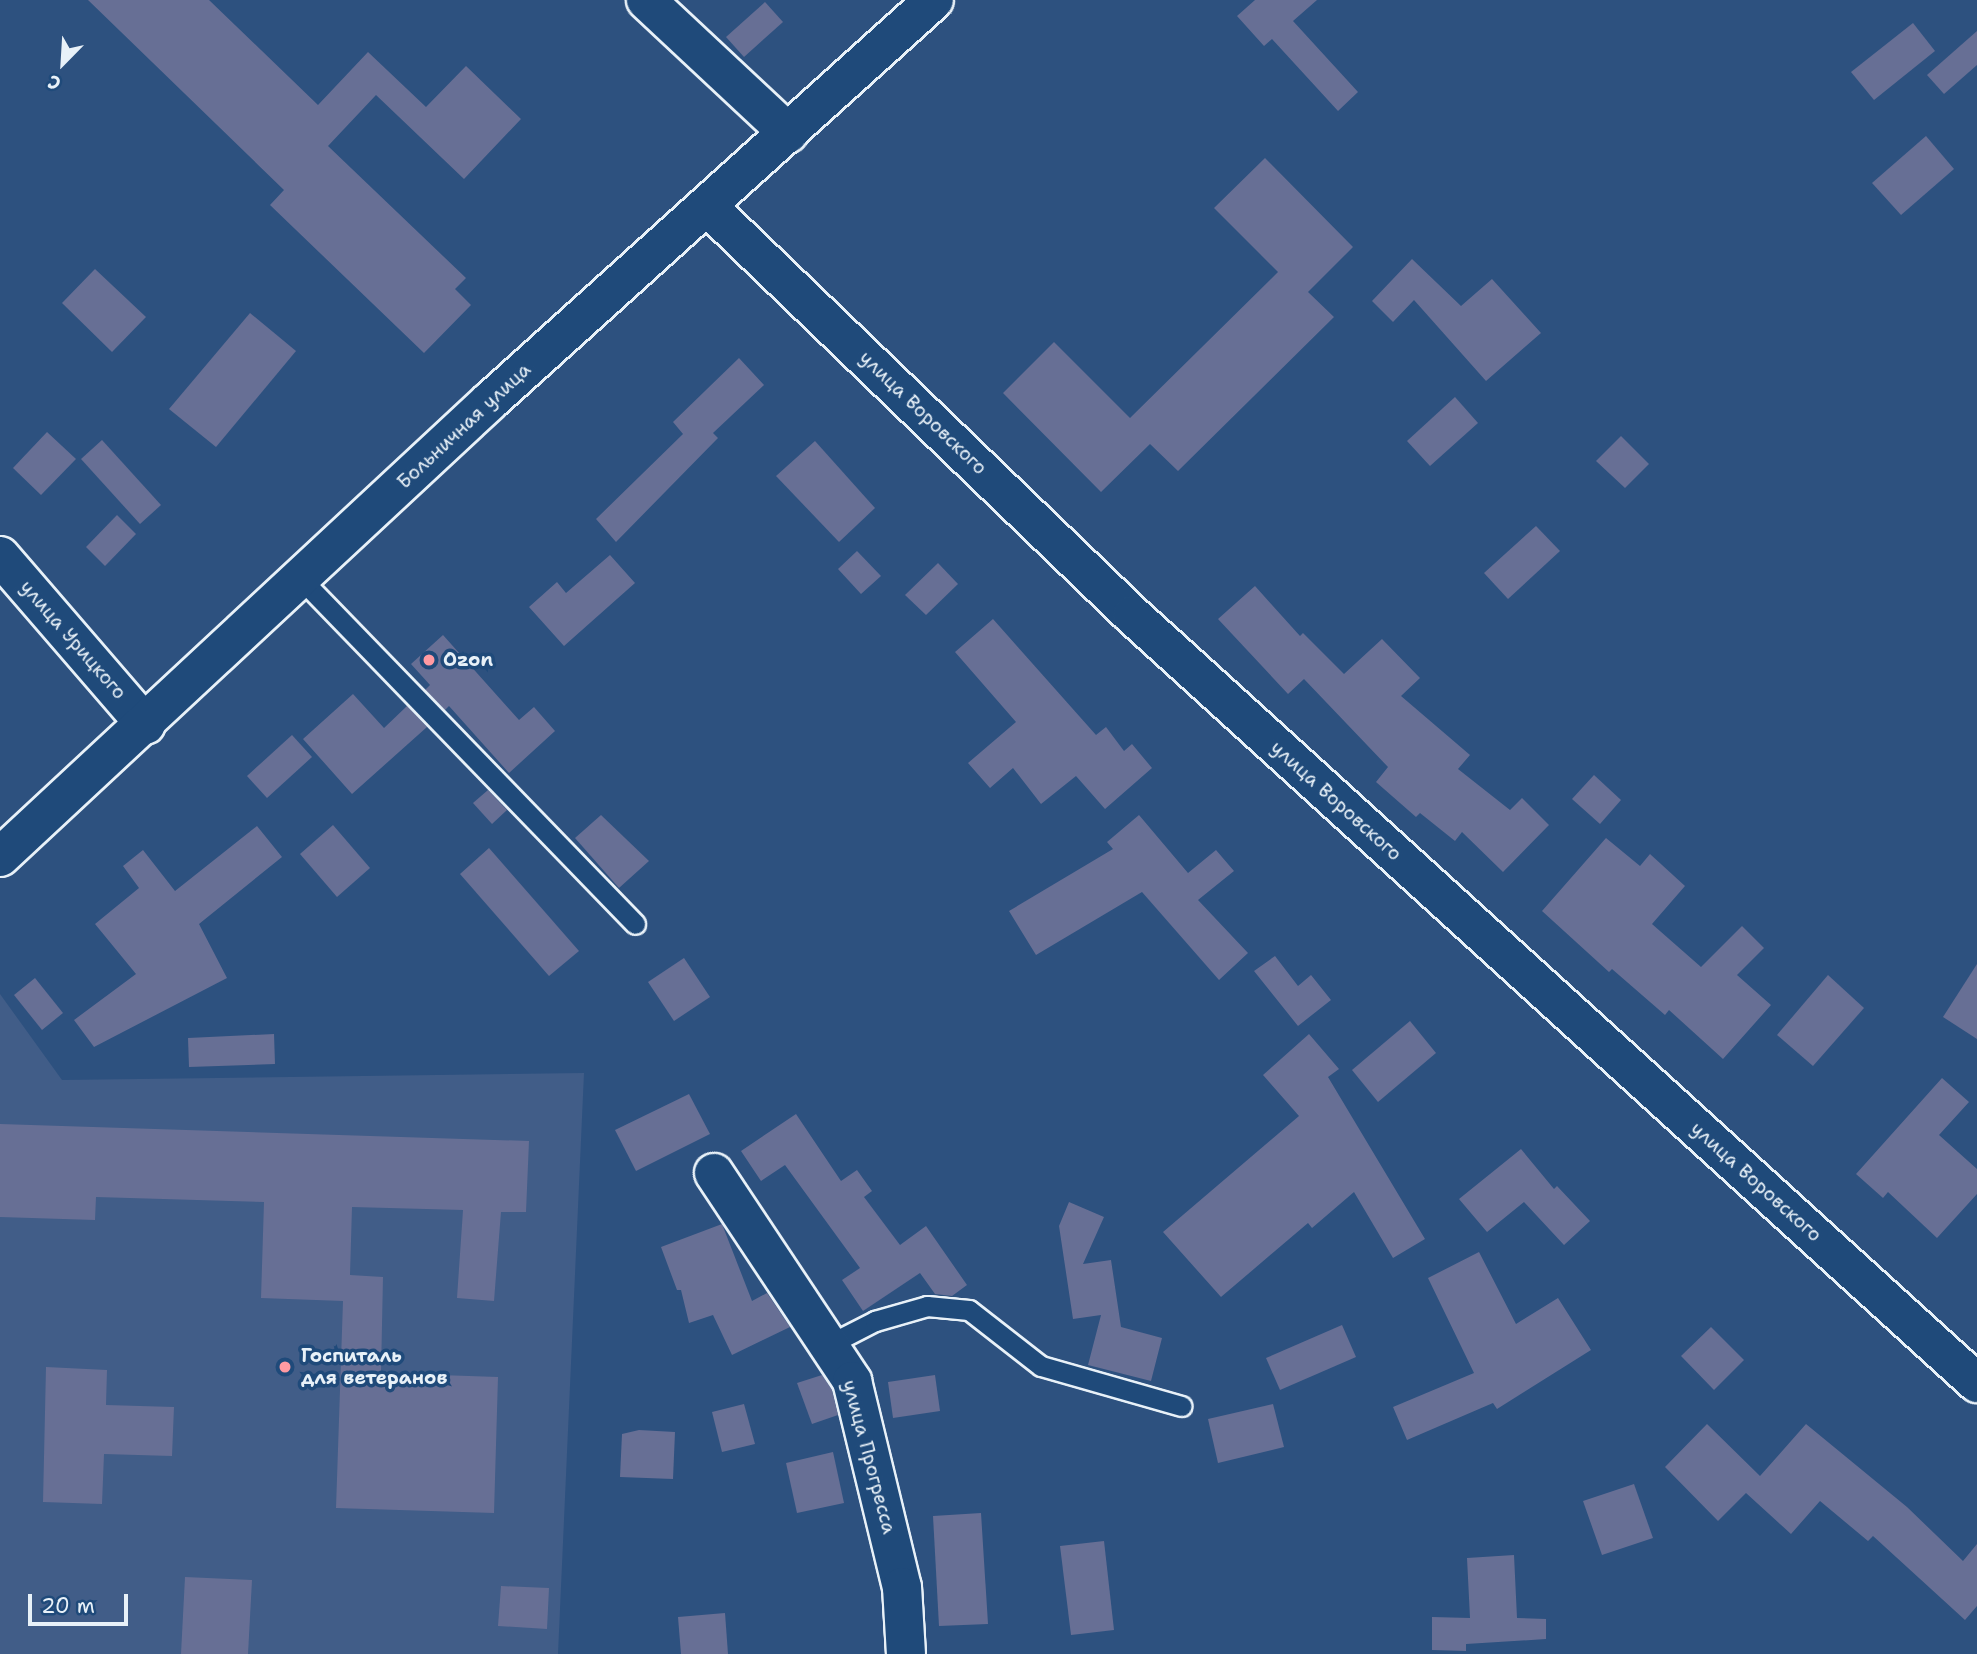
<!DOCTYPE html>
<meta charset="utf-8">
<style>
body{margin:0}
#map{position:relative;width:1977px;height:1654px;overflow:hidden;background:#2d517f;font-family:"Shantell Sans",sans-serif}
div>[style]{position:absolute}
.built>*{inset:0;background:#415d88}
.building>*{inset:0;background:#676f95}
.roads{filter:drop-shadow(2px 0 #e8f1f8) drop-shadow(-2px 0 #e8f1f8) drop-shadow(0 2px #e8f1f8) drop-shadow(0 -2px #e8f1f8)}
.service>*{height:19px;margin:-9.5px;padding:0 9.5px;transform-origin:9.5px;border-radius:9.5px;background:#1f4a7a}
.minor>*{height:38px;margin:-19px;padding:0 19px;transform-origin:19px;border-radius:19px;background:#1f4a7a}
.dots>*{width:19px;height:19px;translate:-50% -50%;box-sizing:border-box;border:4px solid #1f4a7a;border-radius:50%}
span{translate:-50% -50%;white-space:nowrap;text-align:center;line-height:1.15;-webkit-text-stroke:7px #1f4a7a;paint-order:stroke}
.street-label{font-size:19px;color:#e8f1f8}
.poi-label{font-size:19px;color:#e8f1f8;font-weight:700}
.left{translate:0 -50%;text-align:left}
.north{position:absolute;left:28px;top:28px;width:70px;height:70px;-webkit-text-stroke:5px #1f4a7a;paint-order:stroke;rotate:204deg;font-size:19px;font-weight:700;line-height:28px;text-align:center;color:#e8f1f8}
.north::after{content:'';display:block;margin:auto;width:24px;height:32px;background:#e8f1f8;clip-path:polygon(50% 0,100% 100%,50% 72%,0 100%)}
.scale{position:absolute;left:28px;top:1594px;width:100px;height:32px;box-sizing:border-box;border:4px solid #e8f1f8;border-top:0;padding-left:9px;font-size:21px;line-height:24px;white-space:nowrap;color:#e8f1f8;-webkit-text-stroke:5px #1f4a7a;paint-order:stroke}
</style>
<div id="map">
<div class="built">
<i style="clip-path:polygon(0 994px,62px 1080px,584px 1073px,558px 1654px,0 1654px)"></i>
</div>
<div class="building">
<i style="clip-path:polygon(88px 0,209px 0,318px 105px,368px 52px,426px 107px,466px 66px,521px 119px,464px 179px,376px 95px,328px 146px,466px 278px,455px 289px,471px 305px,424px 353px,270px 205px,284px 190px)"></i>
<i style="clip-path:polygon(1255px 0,1317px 0,1293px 21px,1358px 92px,1338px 111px,1272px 39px,1264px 46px,1237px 16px)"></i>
<i style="clip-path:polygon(765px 2px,783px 22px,744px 57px,726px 37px)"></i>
<i style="clip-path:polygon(1913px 23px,1935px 51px,1874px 100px,1851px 72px)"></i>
<i style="clip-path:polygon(1977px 31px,1977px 65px,1944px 94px,1927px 75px)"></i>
<i style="clip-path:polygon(1926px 136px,1954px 169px,1901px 215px,1872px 183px)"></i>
<i style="clip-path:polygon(1265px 158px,1353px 247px,1308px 292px,1334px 317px,1178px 471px,1150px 444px,1101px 492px,1003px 393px,1054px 342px,1130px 418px,1278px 272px,1214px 208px)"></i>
<i style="clip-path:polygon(1412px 259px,1461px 306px,1492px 279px,1541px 333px,1486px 381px,1414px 300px,1393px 322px,1372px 301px)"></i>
<i style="clip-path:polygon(95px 269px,146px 317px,112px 352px,62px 303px)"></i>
<i style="clip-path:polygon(250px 313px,296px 351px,216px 447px,169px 409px)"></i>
<i style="clip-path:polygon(739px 358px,764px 385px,713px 433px,718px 438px,616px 542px,596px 519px,683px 434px,673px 422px)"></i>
<i style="clip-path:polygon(1455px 397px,1478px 423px,1430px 466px,1407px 441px)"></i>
<i style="clip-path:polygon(47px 432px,76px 459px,41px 495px,13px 468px)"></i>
<i style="clip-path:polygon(1621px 436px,1649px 464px,1625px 488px,1596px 461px)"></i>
<i style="clip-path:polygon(102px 440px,161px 505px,140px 524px,81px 459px)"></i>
<i style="clip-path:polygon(815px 441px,875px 508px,839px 542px,776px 476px)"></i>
<i style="clip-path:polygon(117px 515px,136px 534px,105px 566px,86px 547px)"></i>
<i style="clip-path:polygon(1536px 526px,1560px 551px,1508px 599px,1484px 573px)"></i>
<i style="clip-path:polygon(857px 551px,881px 576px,861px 594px,838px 569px)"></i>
<i style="clip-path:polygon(610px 555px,635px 583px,564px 646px,529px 607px,557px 582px,566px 593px)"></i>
<i style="clip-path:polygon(938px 563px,958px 584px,926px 615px,905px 595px)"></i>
<i style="clip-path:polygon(1255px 586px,1300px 636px,1303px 633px,1344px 674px,1382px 639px,1420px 678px,1401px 696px,1470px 755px,1458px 769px,1510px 810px,1522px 798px,1549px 825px,1503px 872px,1462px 832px,1455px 841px,1420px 813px,1416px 817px,1376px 782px,1388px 767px,1304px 679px,1288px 694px,1218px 619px)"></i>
<i style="clip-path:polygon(993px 619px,1096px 735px,1106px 727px,1124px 751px,1132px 744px,1152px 768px,1105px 809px,1076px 776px,1041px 804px,1013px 768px,990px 788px,968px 763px,1016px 722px,955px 652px)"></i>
<i style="clip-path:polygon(443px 635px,519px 720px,534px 707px,555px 731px,509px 773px,449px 706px,445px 710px,425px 690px,430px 685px,411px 664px)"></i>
<i style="clip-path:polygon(353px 694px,384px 728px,407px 706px,427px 727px,352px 794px,303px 739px)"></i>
<i style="clip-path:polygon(292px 735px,312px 757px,267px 798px,247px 776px)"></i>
<i style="clip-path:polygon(1594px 775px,1621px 800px,1600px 824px,1572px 799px)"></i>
<i style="clip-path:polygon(488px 790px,507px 810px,492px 824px,473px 803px)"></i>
<i style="clip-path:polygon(601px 815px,649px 861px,619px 888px,575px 838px)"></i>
<i style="clip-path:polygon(1139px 815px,1188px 873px,1216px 850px,1234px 871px,1198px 900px,1248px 953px,1219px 980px,1142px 892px,1036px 955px,1009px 911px,1113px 849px,1107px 842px)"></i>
<i style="clip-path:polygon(333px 825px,370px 868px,337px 897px,300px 854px)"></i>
<i style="clip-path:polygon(257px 826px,282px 857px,199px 924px,227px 978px,94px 1047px,74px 1020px,136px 974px,95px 924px,139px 888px,123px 866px,143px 850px,175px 891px)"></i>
<i style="clip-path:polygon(1606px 838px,1640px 866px,1650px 854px,1685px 886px,1652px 924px,1701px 967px,1742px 926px,1764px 948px,1737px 975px,1771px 1005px,1723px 1059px,1669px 1010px,1665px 1015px,1612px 969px,1609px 972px,1542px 911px)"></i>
<i style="clip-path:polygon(489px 848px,579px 951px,549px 976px,460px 874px)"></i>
<i style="clip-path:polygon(1275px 956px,1298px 986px,1311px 975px,1331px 1000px,1298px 1026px,1254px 971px)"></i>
<i style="clip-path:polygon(684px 958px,710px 997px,674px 1021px,648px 982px)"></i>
<i style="clip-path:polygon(1977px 964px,1977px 1039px,1943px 1017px)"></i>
<i style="clip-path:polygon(1828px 975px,1864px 1008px,1813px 1066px,1777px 1035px)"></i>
<i style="clip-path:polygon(35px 978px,63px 1013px,42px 1030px,14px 995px)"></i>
<i style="clip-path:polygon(1410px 1021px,1436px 1053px,1378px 1102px,1352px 1070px)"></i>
<i style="clip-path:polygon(274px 1034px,275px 1064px,189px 1067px,188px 1038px)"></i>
<i style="clip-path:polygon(1309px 1034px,1339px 1069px,1328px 1077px,1425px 1239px,1393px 1258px,1354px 1192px,1312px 1228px,1308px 1223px,1221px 1297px,1163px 1232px,1299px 1116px,1263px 1075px)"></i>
<i style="clip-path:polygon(1942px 1078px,1969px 1102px,1939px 1135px,1977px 1169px,1977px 1194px,1937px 1238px,1888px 1192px,1883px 1198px,1856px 1174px)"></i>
<i style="clip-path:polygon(689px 1094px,710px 1134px,636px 1171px,615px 1130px)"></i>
<i style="clip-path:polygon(796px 1114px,841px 1181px,857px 1170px,872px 1191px,864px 1197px,900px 1245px,926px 1226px,967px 1285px,952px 1296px,935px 1294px,920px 1273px,863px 1311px,842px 1280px,860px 1268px,785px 1165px,761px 1181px,741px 1151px)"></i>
<i style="clip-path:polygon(0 1124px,529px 1141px,526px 1212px,501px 1212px,494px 1301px,457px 1298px,463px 1210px,352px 1207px,350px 1275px,383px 1277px,381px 1373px,498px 1377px,494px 1513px,336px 1508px,343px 1301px,261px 1298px,264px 1202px,96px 1197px,95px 1220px,0 1217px)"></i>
<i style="clip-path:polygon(1521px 1149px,1554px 1189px,1557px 1186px,1590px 1221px,1564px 1245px,1524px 1202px,1487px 1232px,1459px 1199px)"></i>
<i style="clip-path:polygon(1069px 1202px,1104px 1217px,1083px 1264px,1111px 1260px,1121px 1327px,1162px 1338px,1151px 1381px,1088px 1365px,1101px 1315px,1073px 1319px,1059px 1226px)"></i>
<i style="clip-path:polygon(722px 1224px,752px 1301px,767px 1293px,790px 1327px,732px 1355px,713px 1315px,689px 1323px,681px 1290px,677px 1290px,661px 1247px)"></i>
<i style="clip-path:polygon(1479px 1252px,1516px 1324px,1558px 1298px,1591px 1350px,1497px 1409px,1493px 1403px,1407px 1440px,1393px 1407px,1474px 1373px,1428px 1278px)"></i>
<i style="clip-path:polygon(1342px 1325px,1356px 1357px,1280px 1390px,1266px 1358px)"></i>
<i style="clip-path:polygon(1711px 1327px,1744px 1360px,1714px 1390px,1681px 1356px)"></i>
<i style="clip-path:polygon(46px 1367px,107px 1370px,106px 1405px,174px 1407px,172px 1456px,104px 1454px,102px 1504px,43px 1502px)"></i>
<i style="clip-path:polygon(822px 1375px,832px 1390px,838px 1415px,812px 1424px,797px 1383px)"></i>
<i style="clip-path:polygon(935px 1375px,940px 1411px,893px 1418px,888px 1382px)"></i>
<i style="clip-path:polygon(744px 1404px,755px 1444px,722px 1452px,712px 1412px)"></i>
<i style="clip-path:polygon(1273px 1404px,1284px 1447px,1218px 1463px,1208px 1419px)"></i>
<i style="clip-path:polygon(1707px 1424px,1760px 1476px,1806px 1424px,1907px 1507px,1963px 1561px,1977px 1544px,1977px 1606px,1965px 1620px,1873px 1536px,1868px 1541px,1820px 1501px,1791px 1534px,1746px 1493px,1718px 1521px,1665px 1467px)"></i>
<i style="clip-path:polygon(639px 1430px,675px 1432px,673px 1479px,620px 1477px,622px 1434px)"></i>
<i style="clip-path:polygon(833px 1452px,844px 1503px,797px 1513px,786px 1463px)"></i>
<i style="clip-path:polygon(1634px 1484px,1653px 1538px,1602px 1555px,1583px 1501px)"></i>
<i style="clip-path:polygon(981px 1513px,988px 1624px,939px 1626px,933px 1516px)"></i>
<i style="clip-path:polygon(1104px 1541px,1114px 1630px,1071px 1635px,1060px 1546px)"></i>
<i style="clip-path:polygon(1514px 1555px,1517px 1618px,1546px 1619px,1546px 1639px,1466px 1644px,1466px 1651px,1432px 1650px,1432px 1617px,1470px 1618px,1467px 1558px)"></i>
<i style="clip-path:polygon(185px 1577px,252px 1580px,248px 1654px,181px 1654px)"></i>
<i style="clip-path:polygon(501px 1586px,549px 1588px,547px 1629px,498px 1626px)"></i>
<i style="clip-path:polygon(725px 1613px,728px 1654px,681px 1654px,678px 1617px)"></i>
</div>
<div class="roads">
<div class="service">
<i style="left:301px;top:579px;width:480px;rotate:45.9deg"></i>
<i style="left:828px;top:1345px;width:53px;rotate:-27.1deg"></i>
<i style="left:875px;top:1321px;width:54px;rotate:-16.1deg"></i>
<i style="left:927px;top:1306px;width:42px;rotate:5.4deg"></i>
<i style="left:969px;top:1310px;width:91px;rotate:37.9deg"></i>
<i style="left:1041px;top:1366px;width:146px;rotate:15.9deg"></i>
</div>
<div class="minor">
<i style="left:646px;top:0;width:195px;rotate:43.1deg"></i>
<i style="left:707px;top:206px;width:590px;rotate:43.9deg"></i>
<i style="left:1132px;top:615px;width:1142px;rotate:42.27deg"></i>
<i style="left:0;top:556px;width:223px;rotate:49.2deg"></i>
<i style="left:0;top:857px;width:669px;rotate:-42.94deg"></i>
<i style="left:490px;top:401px;width:598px;rotate:-42.09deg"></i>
<i style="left:714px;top:1173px;width:250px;rotate:56.4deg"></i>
<i style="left:852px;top:1381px;width:212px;rotate:76.4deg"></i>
<i style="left:902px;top:1587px;width:67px;rotate:86.6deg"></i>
</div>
</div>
<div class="dots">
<i style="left:429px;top:660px;background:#ff9aa2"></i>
<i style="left:285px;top:1367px;background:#ff9aa2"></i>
</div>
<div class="street-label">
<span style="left:923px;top:413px;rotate:44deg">улица Воровского</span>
<span style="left:464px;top:426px;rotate:-43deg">Больничная улица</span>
<span style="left:73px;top:640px;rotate:49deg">улица Урицкого</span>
<span style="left:1336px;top:801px;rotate:42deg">улица Воровского</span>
<span style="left:1756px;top:1182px;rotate:42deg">улица Воровского</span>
<span style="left:869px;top:1457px;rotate:75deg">улица Прогресса</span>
</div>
<div class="poi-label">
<span class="left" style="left:443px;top:660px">Ozon</span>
<span class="left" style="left:301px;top:1367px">Госпиталь<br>для ветеранов</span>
</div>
<div class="north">С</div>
<div class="scale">20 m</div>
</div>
